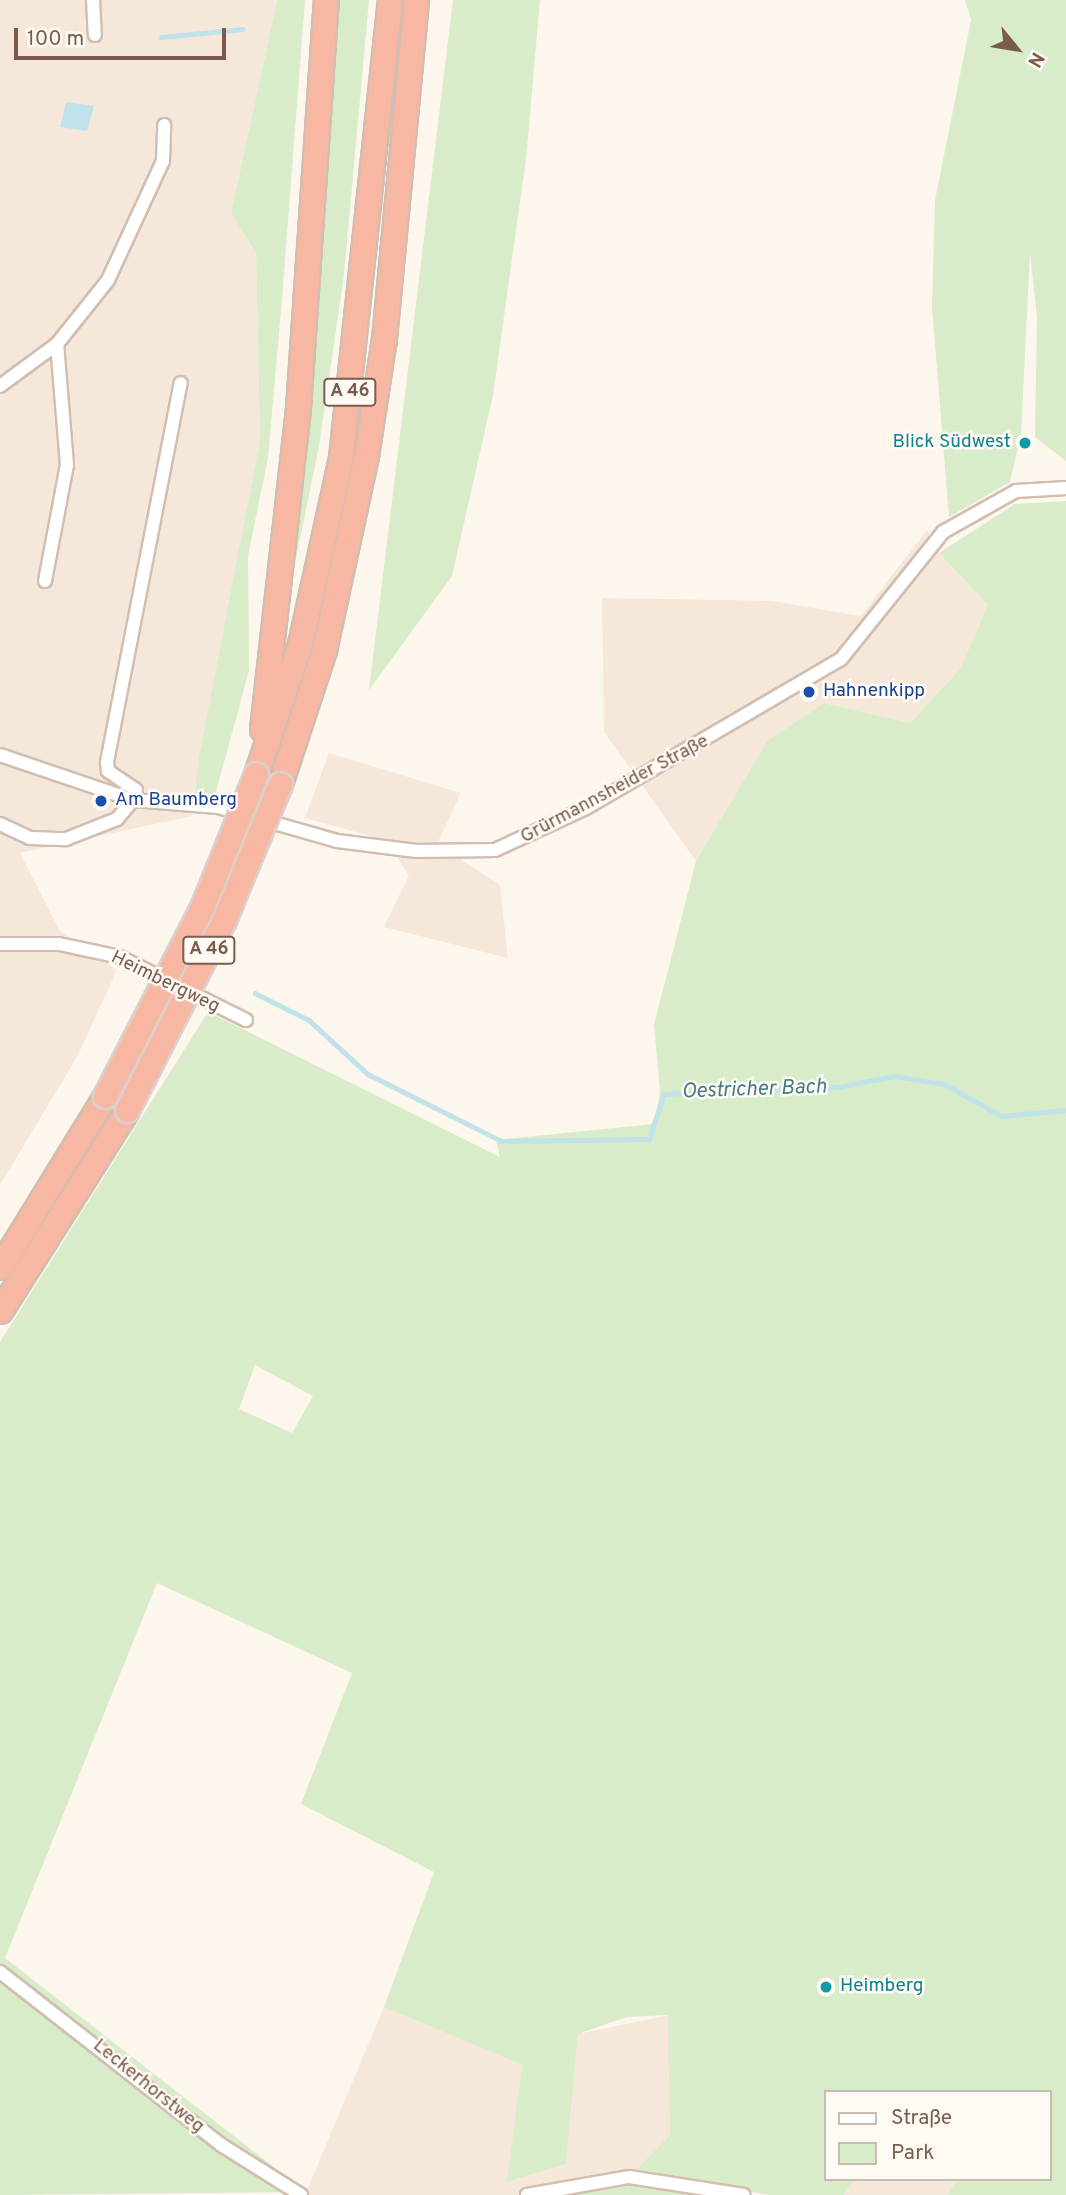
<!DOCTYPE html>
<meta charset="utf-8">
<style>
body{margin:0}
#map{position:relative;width:1066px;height:2195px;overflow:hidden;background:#fdf6ec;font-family:Overpass,sans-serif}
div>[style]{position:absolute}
.residential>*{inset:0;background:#f5e8da}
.green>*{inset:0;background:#d8ecc9}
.water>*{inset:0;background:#bfe3e8}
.stream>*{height:4.5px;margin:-2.25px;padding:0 2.25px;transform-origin:2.25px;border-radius:2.25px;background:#bfe3e8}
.roads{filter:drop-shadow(2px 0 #d1beb0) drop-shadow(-2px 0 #d1beb0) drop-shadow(0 2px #d1beb0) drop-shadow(0 -2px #d1beb0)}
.minor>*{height:12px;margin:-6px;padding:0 6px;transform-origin:6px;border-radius:6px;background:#fff}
.motorway>*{height:23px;margin:-11.5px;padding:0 11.5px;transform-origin:11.5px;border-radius:11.5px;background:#f7b7a3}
.bridges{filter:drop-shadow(2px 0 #dad1cd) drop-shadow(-2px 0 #dad1cd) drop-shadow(0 2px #dad1cd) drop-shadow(0 -2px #dad1cd)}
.motorway-bridge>*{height:23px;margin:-11.5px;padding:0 11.5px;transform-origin:11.5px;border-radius:11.5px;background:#f7b7a3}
.dots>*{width:19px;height:19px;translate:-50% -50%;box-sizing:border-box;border:4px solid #fffaf3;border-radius:50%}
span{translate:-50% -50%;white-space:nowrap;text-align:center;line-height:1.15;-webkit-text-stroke:5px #fffaf3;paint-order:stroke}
.shield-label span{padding:2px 5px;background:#fffaf3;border:2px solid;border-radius:5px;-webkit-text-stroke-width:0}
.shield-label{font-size:18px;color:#7a5c4d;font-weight:700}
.culture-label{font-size:19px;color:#0d838f}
.right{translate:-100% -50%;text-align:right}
.left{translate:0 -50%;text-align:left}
.transit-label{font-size:19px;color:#164399}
.street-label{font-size:19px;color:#7a5c4d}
.water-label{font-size:21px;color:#437c86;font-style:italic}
.legend{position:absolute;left:824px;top:2090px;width:228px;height:91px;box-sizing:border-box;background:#fffaf3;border:2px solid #cabbb1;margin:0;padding:9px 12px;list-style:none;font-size:21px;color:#7a5c4d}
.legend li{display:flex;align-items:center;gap:14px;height:35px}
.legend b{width:35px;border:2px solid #cabbb1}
.north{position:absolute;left:982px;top:14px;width:70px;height:70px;-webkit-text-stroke:5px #fffaf3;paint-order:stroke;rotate:120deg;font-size:19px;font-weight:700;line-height:28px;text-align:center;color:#7a5c4d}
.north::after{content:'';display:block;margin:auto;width:24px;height:32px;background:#7a5c4d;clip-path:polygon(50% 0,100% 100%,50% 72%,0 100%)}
.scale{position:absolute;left:14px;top:28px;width:212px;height:32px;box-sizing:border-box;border:4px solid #7a5c4d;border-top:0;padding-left:9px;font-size:21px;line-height:24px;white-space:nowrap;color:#7a5c4d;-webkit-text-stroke:5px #fffaf3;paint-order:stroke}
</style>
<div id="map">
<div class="residential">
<i style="clip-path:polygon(0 0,277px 0,231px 213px,256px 253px,260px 441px,192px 816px,20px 853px,60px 931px,117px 970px,77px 1057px,0 1185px)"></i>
<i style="clip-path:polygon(927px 530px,939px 553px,988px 605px,960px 669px,910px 723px,824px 703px,767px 741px,696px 861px,604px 732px,602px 598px,772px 601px,861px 616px)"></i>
<i style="clip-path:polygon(329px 753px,461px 793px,437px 844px,500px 885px,508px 958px,384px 927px,409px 875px,385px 840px,305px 818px)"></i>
<i style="clip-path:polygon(384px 2007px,522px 2065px,508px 2182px,566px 2164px,578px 2034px,669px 2015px,670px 2135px,635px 2171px,556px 2195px,305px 2195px)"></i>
<i style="clip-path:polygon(854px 2179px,957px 2179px,948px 2195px,844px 2195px)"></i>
</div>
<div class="green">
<i style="clip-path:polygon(277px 0,305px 0,282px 299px,268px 458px,248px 556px,249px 671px,214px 799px,195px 797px,199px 757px,260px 441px,256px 253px,231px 213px)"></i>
<i style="clip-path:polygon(337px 0,369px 0,344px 275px,319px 446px,277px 651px)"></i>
<i style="clip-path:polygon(453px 0,540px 0,526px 159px,493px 395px,452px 576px,369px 690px)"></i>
<i style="clip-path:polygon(965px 0,1066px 0,1066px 461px,1035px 437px,1037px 317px,1030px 253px,1021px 434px,1010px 482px,949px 517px,932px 307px,935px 200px,971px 20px)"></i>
<i style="clip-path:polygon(evenodd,1066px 501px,1066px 2195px,948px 2195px,957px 2179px,1050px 2179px,1050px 2092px,826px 2092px,826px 2179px,854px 2179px,844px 2195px,770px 2195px,635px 2171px,670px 2135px,668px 2015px,627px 2017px,578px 2034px,566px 2164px,507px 2182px,522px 2065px,384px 2007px,434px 1872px,301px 1804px,352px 1673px,157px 1583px,5px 1958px,306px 2192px,0 2195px,0 1342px,208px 1012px,500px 1157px,496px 1140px,654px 1124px,660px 1091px,654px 1025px,696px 861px,767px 741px,824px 703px,910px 723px,960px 669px,988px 605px,939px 553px,1015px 504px,1066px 501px,255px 1365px,313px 1396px,292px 1433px,239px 1409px,255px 1365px)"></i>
<i style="clip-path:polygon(631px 2184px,700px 2195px,556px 2195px,563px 2193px)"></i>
</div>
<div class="water">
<i style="clip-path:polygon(66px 102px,94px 106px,87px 131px,60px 127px)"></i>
</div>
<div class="stream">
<i style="left:161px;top:37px;width:82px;rotate:-5.6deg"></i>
<i style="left:63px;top:939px;width:47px;rotate:12.3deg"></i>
<i style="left:255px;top:993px;width:60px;rotate:26.6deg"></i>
<i style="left:309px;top:1020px;width:80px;rotate:42.5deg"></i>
<i style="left:368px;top:1074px;width:150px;rotate:26.6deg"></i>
<i style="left:502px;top:1141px;width:147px;rotate:-0.8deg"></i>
<i style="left:649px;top:1139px;width:47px;rotate:-71.6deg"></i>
<i style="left:664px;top:1094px;width:173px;rotate:-2.3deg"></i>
<i style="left:837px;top:1087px;width:59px;rotate:-10.7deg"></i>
<i style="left:895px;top:1076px;width:50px;rotate:9.3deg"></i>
<i style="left:944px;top:1084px;width:66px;rotate:28.9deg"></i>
<i style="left:1002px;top:1116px;width:64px;rotate:-5.4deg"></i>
</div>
<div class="roads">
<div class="minor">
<i style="left:93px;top:0;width:35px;rotate:87deg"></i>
<i style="left:0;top:386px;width:71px;rotate:-36.4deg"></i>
<i style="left:57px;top:344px;width:82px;rotate:-51.4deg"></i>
<i style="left:108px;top:280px;width:131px;rotate:-65.2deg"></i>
<i style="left:163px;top:161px;width:36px;rotate:-88deg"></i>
<i style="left:45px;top:581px;width:118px;rotate:-79.3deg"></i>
<i style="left:67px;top:465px;width:121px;rotate:-94.7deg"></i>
<i style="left:0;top:755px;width:140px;rotate:18.7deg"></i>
<i style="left:133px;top:800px;width:85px;rotate:4.7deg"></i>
<i style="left:218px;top:807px;width:124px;rotate:15.9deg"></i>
<i style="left:337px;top:841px;width:80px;rotate:7.2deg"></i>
<i style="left:416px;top:851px;width:79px;rotate:-0.7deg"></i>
<i style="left:495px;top:850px;width:100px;rotate:-24.8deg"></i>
<i style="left:586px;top:808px;width:295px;rotate:-30.3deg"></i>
<i style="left:841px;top:659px;width:163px;rotate:-51.2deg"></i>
<i style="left:943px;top:532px;width:84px;rotate:-29.3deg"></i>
<i style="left:1016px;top:491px;width:50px;rotate:-3.4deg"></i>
<i style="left:0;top:824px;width:33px;rotate:25deg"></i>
<i style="left:30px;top:838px;width:36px;rotate:2deg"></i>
<i style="left:66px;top:839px;width:55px;rotate:-21.4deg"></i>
<i style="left:117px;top:819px;width:25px;rotate:-50deg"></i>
<i style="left:133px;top:800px;width:10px;rotate:-73deg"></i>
<i style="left:136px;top:790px;width:34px;rotate:-146deg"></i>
<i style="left:108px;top:771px;width:9px;rotate:-96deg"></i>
<i style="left:107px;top:762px;width:386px;rotate:-79deg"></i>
<i style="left:0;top:944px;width:59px"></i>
<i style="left:59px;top:944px;width:62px;rotate:12deg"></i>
<i style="left:120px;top:957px;width:141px;rotate:26.6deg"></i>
<i style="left:0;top:1972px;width:283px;rotate:38deg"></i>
<i style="left:223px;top:2146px;width:92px;rotate:32.1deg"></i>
<i style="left:527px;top:2195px;width:104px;rotate:-10deg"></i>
<i style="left:629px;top:2177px;width:116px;rotate:8.9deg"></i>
</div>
<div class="motorway">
<i style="left:262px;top:729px;width:323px;rotate:-83.6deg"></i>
<i style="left:298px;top:408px;width:409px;rotate:-86.1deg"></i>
<i style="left:256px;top:774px;width:137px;rotate:-71.3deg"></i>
<i style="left:300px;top:644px;width:191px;rotate:-77.6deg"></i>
<i style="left:341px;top:457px;width:460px;rotate:-83.9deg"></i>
<i style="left:280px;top:784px;width:141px;rotate:-71.8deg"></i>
<i style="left:324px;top:650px;width:198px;rotate:-77.8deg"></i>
<i style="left:366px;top:456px;width:118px;rotate:-81.3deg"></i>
<i style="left:384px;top:339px;width:341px;rotate:-84.6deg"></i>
<i style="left:0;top:1267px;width:201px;rotate:-58.4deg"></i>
<i style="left:0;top:1311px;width:238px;rotate:-57.7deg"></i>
</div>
</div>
<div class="bridges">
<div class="motorway-bridge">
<i style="left:105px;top:1096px;width:215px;rotate:-62.8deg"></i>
<i style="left:203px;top:905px;width:141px;rotate:-68deg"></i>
<i style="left:127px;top:1110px;width:213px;rotate:-63deg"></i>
<i style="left:224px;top:920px;width:147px;rotate:-67.6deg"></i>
</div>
</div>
<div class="dots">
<i style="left:1025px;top:443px;background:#0f9aa8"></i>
<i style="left:809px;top:692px;background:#1a4fb4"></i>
<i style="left:101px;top:801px;background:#1a4fb4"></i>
<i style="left:826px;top:1987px;background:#0f9aa8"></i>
</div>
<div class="shield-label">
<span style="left:350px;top:392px">A 46</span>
<span style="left:209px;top:950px">A 46</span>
</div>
<div class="culture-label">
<span class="right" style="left:1011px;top:443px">Blick Südwest</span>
<span class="left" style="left:840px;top:1987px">Heimberg</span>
</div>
<div class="transit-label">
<span class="left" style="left:823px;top:692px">Hahnenkipp</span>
<span class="left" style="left:115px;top:801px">Am Baumberg</span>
</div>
<div class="street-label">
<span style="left:615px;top:790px;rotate:-28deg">Grürmannsheider Straße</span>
<span style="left:165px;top:983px;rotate:26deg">Heimbergweg</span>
<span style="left:148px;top:2087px;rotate:39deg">Leckerhorstweg</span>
</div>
<div class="water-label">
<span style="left:754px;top:1090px;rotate:-2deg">Oestricher Bach</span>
</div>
<ul class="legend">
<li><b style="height:9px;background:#fff"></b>Straße</li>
<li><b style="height:19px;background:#d8ecc9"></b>Park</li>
</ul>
<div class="north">N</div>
<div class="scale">100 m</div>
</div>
